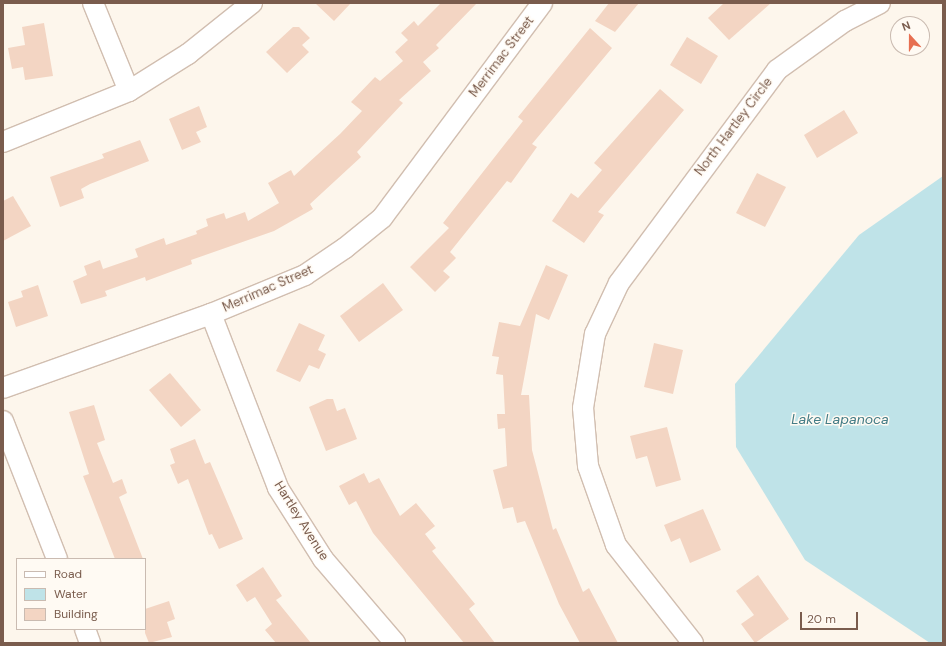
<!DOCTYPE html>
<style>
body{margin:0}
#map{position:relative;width:946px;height:646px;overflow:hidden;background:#fdf6ec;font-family:"DM Sans",sans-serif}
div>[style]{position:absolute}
.water>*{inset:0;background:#bfe3e8}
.building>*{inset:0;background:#f3d5c3}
.roads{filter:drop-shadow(1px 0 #d1beb0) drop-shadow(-1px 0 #d1beb0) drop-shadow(0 1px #d1beb0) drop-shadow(0 -1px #d1beb0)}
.minor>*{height:20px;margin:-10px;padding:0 10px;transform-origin:10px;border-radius:10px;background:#fff}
span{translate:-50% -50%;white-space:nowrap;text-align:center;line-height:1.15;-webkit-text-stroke:3px #fffaf3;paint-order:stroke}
.street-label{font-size:13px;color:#7a5c4d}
.water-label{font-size:14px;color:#437c86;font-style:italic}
.frame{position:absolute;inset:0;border:4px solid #7a5c4d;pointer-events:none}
.legend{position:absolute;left:16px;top:558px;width:130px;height:72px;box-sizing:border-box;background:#fffaf3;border:1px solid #cabbb1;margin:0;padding:5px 7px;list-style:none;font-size:12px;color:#7a5c4d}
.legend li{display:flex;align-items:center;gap:8px;height:20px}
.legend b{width:20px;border:1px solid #cabbb1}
.north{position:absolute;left:890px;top:16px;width:40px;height:40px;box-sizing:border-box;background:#fffaf3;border:1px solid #cabbb1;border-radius:50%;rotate:339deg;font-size:11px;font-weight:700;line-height:16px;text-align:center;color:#7a5c4d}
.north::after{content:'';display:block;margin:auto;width:14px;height:18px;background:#e76f51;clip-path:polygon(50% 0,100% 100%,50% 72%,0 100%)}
.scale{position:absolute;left:800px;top:612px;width:58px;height:18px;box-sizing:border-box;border:2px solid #7a5c4d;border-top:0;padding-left:5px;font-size:12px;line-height:14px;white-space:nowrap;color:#7a5c4d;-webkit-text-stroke:3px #fffaf3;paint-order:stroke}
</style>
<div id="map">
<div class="water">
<i style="clip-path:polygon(943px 176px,943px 643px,930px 643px,805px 560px,736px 447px,735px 384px,859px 235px)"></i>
</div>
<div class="building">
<i style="clip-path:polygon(315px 3px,351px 3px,334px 21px)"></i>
<i style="clip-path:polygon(441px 3px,477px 3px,436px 45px,439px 48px,423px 62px,431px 71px,399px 100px,403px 103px,357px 152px,361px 157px,310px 204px,313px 209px,274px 231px,191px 260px,192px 264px,146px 281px,145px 277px,105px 291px,107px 296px,81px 304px,73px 281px,87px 275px,84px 266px,100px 260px,103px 269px,138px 257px,135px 249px,164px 238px,166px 245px,197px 234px,196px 231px,208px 226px,206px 219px,224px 213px,226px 219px,245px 212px,248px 221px,279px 203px,268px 183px,291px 170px,294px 176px,340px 134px,362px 111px,351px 102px,375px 77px,380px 81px,403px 61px,395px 52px,408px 40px,401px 33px,414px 21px,418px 26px)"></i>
<i style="clip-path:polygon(609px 3px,639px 3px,615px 32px,595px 21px)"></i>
<i style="clip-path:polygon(724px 3px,771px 3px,729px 40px,708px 18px)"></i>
<i style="clip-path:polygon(44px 23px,53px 76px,25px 80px,23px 67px,12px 69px,8px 48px,25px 45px,22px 27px)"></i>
<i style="clip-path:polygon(293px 27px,299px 27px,310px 38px,302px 45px,309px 52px,287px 73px,266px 52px)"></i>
<i style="clip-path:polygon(590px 28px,612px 48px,532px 144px,537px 147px,511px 183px,507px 181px,450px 252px,456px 258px,443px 271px,450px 277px,435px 292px,410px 267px,449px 228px,443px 223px,523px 121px,518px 117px)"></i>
<i style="clip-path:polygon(687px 37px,718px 56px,701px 84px,670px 65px)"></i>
<i style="clip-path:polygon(660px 89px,684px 110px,598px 212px,604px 215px,584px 243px,552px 221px,571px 193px,578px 198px,602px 170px,594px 163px)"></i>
<i style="clip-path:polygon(199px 106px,207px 127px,196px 132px,201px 142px,182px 150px,169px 119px)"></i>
<i style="clip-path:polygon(844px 110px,858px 133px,817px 158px,804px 135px)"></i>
<i style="clip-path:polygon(140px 140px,149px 161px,90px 184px,81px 189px,84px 198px,60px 207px,50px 177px,104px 158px,102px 154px)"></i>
<i style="clip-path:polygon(757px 173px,786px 187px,765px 227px,736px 213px)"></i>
<i style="clip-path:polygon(13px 196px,31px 226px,3px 241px,3px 201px)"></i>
<i style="clip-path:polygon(546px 265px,568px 275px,549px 320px,536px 314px,521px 395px,529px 395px,532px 450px,553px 530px,556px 528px,583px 592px,589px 588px,618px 643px,580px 643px,559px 604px,525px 521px,517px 523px,513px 507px,503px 509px,493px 470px,507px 466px,505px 428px,498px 429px,497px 414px,505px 414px,503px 375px,496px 374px,499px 357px,492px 356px,499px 322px,520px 326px)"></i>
<i style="clip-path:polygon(383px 283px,403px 310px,359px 342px,340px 316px)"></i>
<i style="clip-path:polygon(38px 285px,48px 316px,16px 327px,8px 302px,23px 297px,21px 291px)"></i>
<i style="clip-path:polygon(299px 323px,325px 335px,318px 350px,326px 354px,319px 369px,309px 365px,300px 382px,276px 371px)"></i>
<i style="clip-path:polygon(654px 343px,683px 350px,673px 394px,644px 387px)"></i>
<i style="clip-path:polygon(170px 373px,201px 410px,181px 427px,149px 390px)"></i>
<i style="clip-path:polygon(327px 399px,333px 399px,337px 411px,345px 408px,357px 439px,326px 451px,309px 407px)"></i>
<i style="clip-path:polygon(94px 405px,105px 440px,97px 443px,113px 483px,122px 479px,127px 493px,119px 497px,143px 559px,115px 559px,83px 476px,89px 474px,69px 412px)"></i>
<i style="clip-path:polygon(667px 427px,681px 480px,656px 487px,647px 456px,636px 459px,630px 436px)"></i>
<i style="clip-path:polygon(195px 439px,205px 464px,210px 462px,243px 539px,219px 549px,212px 534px,209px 535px,188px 479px,178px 484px,170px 465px,175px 463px,170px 449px)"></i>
<i style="clip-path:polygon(364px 473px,369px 483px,379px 478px,400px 516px,416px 503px,435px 526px,425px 534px,436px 548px,432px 551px,475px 604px,469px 609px,495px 643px,464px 643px,373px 533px,356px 501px,349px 505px,339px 486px)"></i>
<i style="clip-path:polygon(703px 509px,721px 550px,690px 563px,680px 538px,671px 542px,664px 525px)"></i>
<i style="clip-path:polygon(263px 567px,282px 596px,276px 600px,311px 643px,276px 643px,265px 630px,272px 624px,255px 597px,247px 602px,236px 585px)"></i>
<i style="clip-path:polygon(758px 575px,789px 619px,755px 643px,741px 624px,754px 615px,736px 591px)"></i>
<i style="clip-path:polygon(169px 601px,175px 619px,167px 622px,172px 637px,149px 643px,145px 633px,145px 609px)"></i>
</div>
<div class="roads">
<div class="minor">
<i style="left:93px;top:3px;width:95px;rotate:67.8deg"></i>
<i style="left:3px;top:142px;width:136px;rotate:-22deg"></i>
<i style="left:129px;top:91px;width:70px;rotate:-32.1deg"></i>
<i style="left:188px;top:54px;width:82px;rotate:-38.6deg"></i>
<i style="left:211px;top:314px;width:186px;rotate:68.9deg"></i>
<i style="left:278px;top:488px;width:84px;rotate:57.6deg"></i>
<i style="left:323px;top:559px;width:111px;rotate:49.4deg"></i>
<i style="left:3px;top:388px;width:221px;rotate:-19.6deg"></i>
<i style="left:211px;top:314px;width:102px;rotate:-22.5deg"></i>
<i style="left:305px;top:275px;width:48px;rotate:-34deg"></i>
<i style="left:345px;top:248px;width:48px;rotate:-39deg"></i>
<i style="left:382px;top:218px;width:268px;rotate:-53.3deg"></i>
<i style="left:3px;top:421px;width:148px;rotate:68.6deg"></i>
<i style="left:85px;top:629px;width:15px;rotate:70deg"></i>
<i style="left:693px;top:643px;width:125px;rotate:-128.2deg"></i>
<i style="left:616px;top:545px;width:84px;rotate:-109.5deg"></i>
<i style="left:588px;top:466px;width:58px;rotate:-94.9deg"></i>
<i style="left:583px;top:408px;width:75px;rotate:-80.8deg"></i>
<i style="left:595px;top:334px;width:56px;rotate:-64.8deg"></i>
<i style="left:619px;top:283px;width:265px;rotate:-53.4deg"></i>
<i style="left:777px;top:70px;width:84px;rotate:-35.8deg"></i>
<i style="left:845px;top:21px;width:39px;rotate:-27deg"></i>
</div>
</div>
<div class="street-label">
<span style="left:502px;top:57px;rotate:-53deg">Merrimac Street</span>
<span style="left:734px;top:127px;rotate:-53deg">North Hartley Circle</span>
<span style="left:268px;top:289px;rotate:-24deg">Merrimac Street</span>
<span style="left:301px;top:521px;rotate:58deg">Hartley Avenue</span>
</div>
<div class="water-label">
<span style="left:840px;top:419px">Lake Lapanoca</span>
</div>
<div class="frame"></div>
<ul class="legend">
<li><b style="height:5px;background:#fff"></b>Road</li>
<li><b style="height:11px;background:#bfe3e8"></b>Water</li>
<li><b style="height:11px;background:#f3d5c3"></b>Building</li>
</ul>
<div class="north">N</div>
<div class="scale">20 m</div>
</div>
